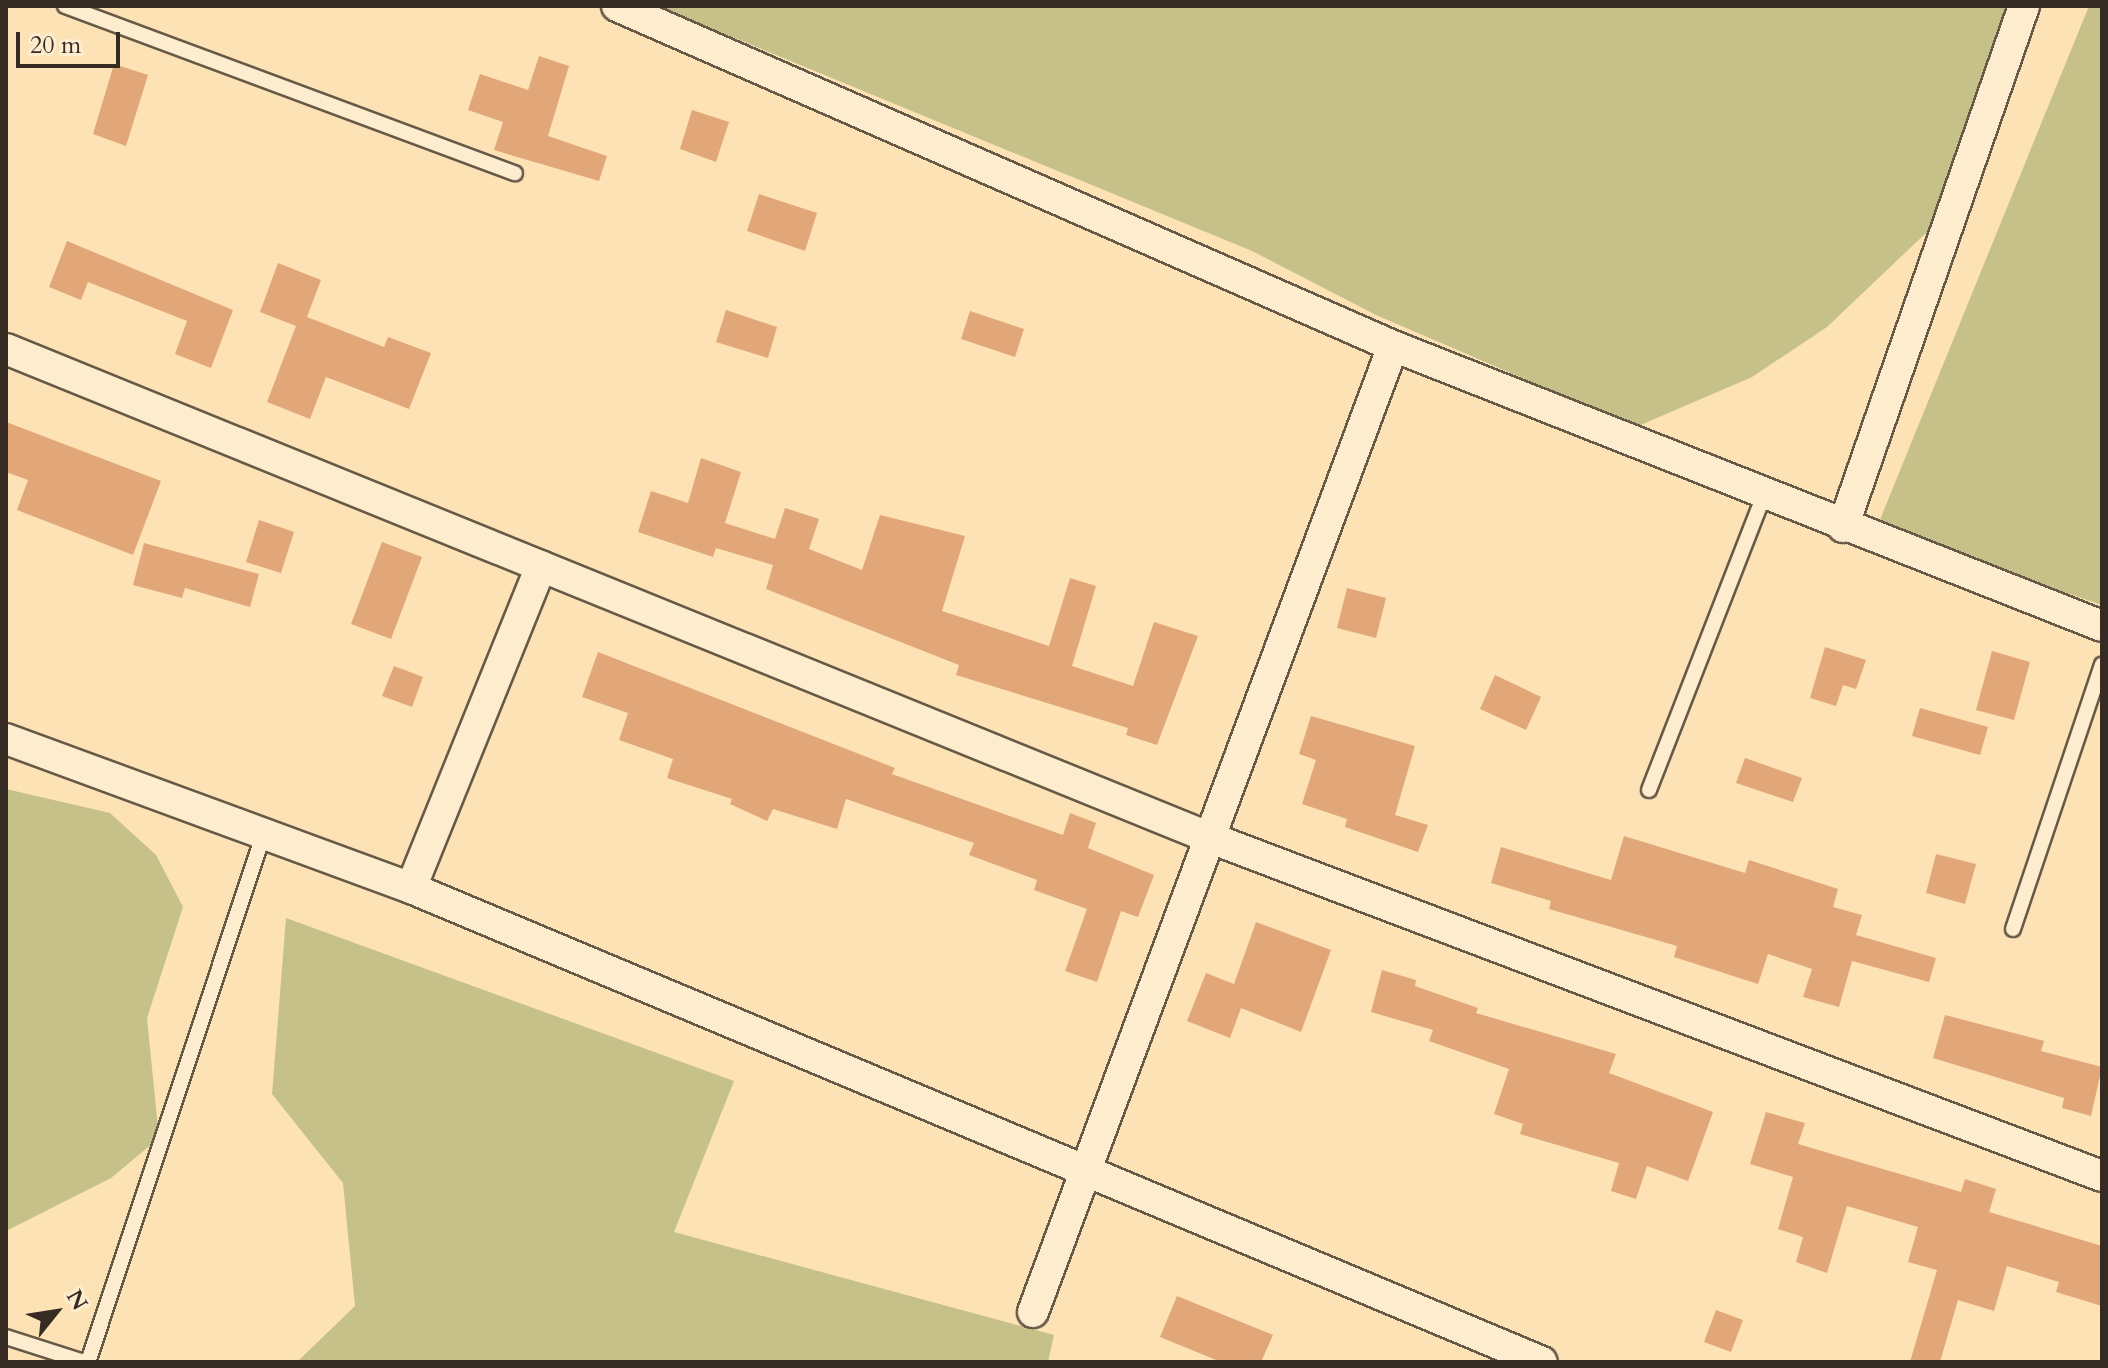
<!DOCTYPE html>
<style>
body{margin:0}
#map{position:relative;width:2108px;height:1368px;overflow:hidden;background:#fde2b5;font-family:Cardo,serif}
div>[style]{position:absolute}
.green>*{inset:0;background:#c6c189}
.building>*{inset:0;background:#e1a778}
.roads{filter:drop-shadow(2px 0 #675948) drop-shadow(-2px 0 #675948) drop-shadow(0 2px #675948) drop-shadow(0 -2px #675948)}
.lane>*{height:14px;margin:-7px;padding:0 7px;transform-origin:7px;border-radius:7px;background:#feeccf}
.street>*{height:30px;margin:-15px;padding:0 15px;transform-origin:15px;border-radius:15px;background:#feeccf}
span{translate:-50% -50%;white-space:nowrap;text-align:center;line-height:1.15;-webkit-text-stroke:8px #feeccf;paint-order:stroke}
.frame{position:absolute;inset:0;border:8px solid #352b23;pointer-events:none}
.north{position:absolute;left:16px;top:1272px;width:80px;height:80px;-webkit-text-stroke:6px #feeccf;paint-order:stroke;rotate:60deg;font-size:22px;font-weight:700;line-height:32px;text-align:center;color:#352b23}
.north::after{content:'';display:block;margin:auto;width:28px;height:36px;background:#352b23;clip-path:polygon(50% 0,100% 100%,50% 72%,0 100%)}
.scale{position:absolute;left:16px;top:32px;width:104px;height:36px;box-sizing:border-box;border:4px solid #352b23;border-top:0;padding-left:10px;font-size:24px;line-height:28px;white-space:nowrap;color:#352b23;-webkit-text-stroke:6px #feeccf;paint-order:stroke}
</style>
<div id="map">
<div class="green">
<i style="clip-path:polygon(657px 6px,2035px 6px,1947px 213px,1827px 327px,1752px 377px,1636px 427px,1376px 315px,1252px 251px)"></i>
<i style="clip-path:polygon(2089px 6px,2102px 6px,2102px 605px,1877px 527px)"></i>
<i style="clip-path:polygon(6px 789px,110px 813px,156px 855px,183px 907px,147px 1018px,159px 1138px,111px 1178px,6px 1231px)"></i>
<i style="clip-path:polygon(286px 918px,734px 1081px,674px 1232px,1054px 1335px,1048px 1362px,297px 1362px,355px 1306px,343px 1183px,272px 1094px)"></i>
</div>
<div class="building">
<i style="clip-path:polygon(539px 56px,569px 66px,548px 136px,607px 156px,599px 181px,494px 150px,503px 122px,468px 110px,480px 74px,528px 90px)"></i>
<i style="clip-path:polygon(114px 64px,148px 75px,126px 146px,93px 134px)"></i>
<i style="clip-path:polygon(692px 110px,729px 122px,716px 162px,680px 149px)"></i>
<i style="clip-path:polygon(759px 194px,817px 213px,805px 251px,747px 231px)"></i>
<i style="clip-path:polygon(67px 241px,233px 310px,211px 368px,175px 354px,187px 321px,88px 282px,81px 300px,49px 287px)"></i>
<i style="clip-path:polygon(278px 263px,321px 280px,307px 317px,384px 347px,388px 337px,431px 353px,409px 409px,326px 377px,310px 419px,267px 402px,296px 326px,260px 312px)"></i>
<i style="clip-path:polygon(726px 310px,777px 327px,768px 358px,716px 342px)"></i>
<i style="clip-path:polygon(970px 311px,1024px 329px,1015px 357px,961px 339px)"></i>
<i style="clip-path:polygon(6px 422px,161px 481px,133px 555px,17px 510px,28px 480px,6px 472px)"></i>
<i style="clip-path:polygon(701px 458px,741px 472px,725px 523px,775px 539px,785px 508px,819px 519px,809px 549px,862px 570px,880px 515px,965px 536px,942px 611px,1049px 646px,1070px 578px,1096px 586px,1072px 666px,1133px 686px,1154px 622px,1198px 636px,1157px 745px,1126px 735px,1128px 728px,956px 675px,959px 665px,766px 589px,773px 565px,716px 548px,713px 557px,638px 532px,651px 491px,688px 503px)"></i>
<i style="clip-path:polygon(259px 520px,294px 532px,281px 573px,246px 562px)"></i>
<i style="clip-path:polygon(382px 542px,422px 557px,391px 639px,351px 624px)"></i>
<i style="clip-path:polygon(144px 543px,259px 574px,250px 607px,185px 588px,182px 598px,133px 585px)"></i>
<i style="clip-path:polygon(1347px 588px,1386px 598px,1376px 638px,1337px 628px)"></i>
<i style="clip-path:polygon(1825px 647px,1866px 660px,1856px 689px,1843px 685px,1836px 706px,1810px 698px)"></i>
<i style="clip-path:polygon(1992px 651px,2030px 662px,2014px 720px,1976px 710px)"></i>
<i style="clip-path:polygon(598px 652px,895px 768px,892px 774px,1063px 835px,1070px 813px,1096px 823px,1088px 848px,1154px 875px,1138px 917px,1121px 911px,1097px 982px,1065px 971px,1087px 909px,1034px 890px,1037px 880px,969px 855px,974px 843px,846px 799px,837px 829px,773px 809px,767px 821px,730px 804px,732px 799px,667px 778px,673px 759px,619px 740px,628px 713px,582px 697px)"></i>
<i style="clip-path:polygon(394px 666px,423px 677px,412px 707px,382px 696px)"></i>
<i style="clip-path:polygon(1495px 675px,1541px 697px,1526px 730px,1480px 709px)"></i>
<i style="clip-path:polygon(1920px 708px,1988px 727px,1980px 755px,1912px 736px)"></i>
<i style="clip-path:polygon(1311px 716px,1415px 746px,1395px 815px,1428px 825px,1418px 852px,1345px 827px,1347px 819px,1302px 804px,1316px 760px,1299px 754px)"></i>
<i style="clip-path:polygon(1745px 758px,1802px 778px,1793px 802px,1736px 783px)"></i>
<i style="clip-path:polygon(1624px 836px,1745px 873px,1749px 860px,1838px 889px,1833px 907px,1862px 915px,1856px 935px,1936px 958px,1929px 982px,1852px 961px,1839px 1007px,1803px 997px,1812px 969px,1768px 954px,1758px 984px,1674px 957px,1677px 946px,1549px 909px,1551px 901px,1491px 883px,1501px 847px,1611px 880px)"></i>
<i style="clip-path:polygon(1936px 854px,1976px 864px,1965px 904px,1926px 893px)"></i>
<i style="clip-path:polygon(1256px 922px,1331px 950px,1301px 1032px,1241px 1008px,1230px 1038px,1187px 1021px,1206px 973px,1234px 984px)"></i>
<i style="clip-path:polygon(1382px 970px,1416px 980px,1415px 986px,1478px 1008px,1476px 1013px,1616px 1054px,1609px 1073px,1713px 1112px,1688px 1181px,1647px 1166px,1636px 1199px,1611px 1191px,1619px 1163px,1520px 1134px,1523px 1124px,1494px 1114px,1509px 1069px,1429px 1041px,1433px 1030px,1371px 1012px)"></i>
<i style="clip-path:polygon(1945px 1015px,2044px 1041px,2041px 1051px,2102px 1067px,2091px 1116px,2062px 1108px,2064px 1098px,1933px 1058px)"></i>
<i style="clip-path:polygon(1766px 1112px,1805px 1123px,1798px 1144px,1961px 1192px,1965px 1179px,1996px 1189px,1989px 1212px,2102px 1246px,2102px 1306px,2056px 1292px,2059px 1282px,2007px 1266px,1994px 1311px,1958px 1300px,1940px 1362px,1910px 1362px,1937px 1270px,1908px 1262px,1918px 1227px,1847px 1206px,1827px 1273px,1796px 1262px,1803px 1237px,1778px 1229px,1793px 1177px,1750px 1164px)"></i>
<i style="clip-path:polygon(1177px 1296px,1273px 1335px,1261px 1362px,1221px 1362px,1160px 1337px)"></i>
<i style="clip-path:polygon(1716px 1310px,1743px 1320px,1731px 1352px,1704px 1342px)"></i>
</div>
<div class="roads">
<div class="lane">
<i style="left:65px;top:6px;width:480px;rotate:20.4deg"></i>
<i style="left:1649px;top:790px;width:317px;rotate:-68.7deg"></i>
<i style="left:2013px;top:929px;width:279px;rotate:-71.4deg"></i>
<i style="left:6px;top:1337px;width:82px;rotate:17.8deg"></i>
<i style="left:88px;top:1362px;width:554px;rotate:-71.6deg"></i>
</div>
<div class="street">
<i style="left:617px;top:6px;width:847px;rotate:23.66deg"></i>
<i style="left:1393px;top:346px;width:762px;rotate:21.55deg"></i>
<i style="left:6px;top:349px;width:1297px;rotate:22.1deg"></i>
<i style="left:1208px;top:837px;width:956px;rotate:20.77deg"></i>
<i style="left:1843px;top:527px;width:552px;rotate:-70.84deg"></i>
<i style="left:6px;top:739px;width:432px;rotate:20.2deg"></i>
<i style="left:411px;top:888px;width:1226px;rotate:22.74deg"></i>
<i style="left:411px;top:888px;width:347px;rotate:-68deg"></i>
<i style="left:1033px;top:1312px;width:1031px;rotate:-69.56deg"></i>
</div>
</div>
<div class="frame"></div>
<div class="north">N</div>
<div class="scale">20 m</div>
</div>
